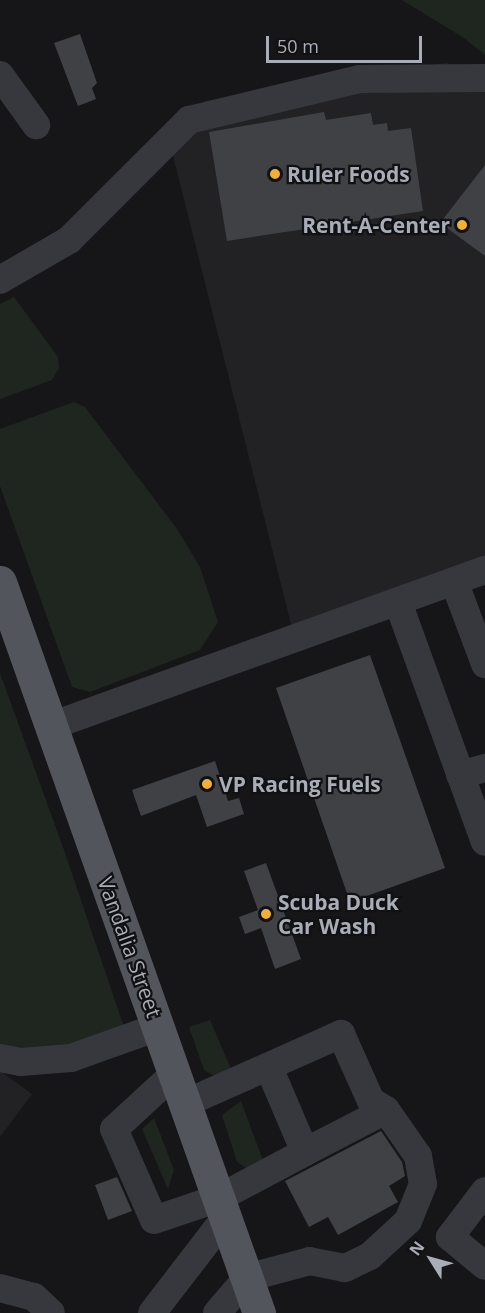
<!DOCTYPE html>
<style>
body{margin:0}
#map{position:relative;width:485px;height:1313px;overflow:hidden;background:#161618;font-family:"Open Sans",sans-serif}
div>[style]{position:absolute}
.built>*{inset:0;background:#222225}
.green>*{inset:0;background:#1e261f}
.building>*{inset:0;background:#404145}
.minor>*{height:28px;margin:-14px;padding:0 14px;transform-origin:14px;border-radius:14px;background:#37383d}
.major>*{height:33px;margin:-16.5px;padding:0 16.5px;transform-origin:16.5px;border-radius:16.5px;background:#53555c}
.dots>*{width:16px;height:16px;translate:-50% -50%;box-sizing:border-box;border:3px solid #111113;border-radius:50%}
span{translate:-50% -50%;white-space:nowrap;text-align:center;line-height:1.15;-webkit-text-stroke:4.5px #111113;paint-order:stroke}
.poi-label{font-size:21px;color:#a8adb8;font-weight:700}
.left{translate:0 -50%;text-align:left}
.right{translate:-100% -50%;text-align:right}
.street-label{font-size:21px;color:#a8adb8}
.north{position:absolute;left:401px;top:1229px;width:60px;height:60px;-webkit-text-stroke:4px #111113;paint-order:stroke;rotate:307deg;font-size:16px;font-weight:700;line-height:24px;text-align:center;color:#a8adb8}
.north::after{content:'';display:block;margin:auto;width:21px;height:27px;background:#a8adb8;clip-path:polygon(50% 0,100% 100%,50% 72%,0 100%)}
.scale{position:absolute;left:266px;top:36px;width:156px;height:27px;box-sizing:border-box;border:3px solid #a8adb8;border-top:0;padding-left:8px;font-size:18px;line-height:21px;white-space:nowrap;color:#a8adb8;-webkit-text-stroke:4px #111113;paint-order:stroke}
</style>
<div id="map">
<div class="built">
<i style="clip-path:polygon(446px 63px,485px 70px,485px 582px,292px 628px,166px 128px,205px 101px)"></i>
<i style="clip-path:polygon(0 1071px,32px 1094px,0 1137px)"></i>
</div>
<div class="green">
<i style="clip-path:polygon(402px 0,485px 0,485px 55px,464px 38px)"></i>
<i style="clip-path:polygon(14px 297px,58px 357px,59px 368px,52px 380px,0 399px,0 304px)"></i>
<i style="clip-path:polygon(74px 402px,85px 407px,177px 529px,200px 567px,218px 622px,200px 650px,90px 692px,72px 687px,0 486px,0 429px)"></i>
<i style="clip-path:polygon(0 673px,64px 850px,128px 1039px,0 1058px)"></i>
<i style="clip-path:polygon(210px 1020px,232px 1071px,214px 1076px,204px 1070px,189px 1027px)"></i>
<i style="clip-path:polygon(241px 1101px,265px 1166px,249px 1170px,237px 1162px,222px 1115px)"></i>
<i style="clip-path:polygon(154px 1118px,174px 1170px,168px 1189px,142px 1129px)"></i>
</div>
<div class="building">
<i style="clip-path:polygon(80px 34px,97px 83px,92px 88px,96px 99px,78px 106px,54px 43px)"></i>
<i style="clip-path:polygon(324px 112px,326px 120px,371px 113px,373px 125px,387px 123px,388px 131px,411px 128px,423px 211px,227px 241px,209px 132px)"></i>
<i style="clip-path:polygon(485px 165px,485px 256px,440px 223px)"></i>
<i style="clip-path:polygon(370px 655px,445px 868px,350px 902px,276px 688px)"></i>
<i style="clip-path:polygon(215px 761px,228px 801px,239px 798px,244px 814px,207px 827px,196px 795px,141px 816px,132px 790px)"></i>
<i style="clip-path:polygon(266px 863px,301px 959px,275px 969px,261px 928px,245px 934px,239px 917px,258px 910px,244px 871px)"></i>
<i style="clip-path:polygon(381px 1131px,402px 1162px,405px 1176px,389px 1186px,398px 1202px,338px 1235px,328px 1217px,309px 1227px,285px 1181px)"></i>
<i style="clip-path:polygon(117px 1177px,132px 1211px,108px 1220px,95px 1185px)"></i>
</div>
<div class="minor">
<i style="left:0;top:75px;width:62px;rotate:54.2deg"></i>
<i style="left:0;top:280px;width:80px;rotate:-30.1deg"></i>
<i style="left:69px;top:240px;width:170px;rotate:-45deg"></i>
<i style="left:189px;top:120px;width:176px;rotate:-13.5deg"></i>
<i style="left:360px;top:79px;width:125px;rotate:-0.5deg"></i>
<i style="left:454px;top:581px;width:89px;rotate:69.5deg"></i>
<i style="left:398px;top:602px;width:255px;rotate:70.1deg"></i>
<i style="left:51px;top:726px;width:461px;rotate:-19.8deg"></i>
<i style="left:460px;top:775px;width:26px;rotate:-16deg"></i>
<i style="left:0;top:1058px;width:21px;rotate:11deg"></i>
<i style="left:21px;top:1062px;width:50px;rotate:-4.6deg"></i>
<i style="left:71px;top:1058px;width:92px;rotate:-19.6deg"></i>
<i style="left:175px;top:1073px;width:83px;rotate:137.4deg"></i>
<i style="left:114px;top:1129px;width:99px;rotate:66.3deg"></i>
<i style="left:154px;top:1220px;width:69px;rotate:-18.7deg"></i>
<i style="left:219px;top:1198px;width:98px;rotate:-28.1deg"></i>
<i style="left:305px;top:1152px;width:89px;rotate:-113.1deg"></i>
<i style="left:186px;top:1103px;width:170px;rotate:-24deg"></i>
<i style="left:341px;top:1034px;width:73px;rotate:65.9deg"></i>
<i style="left:371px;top:1101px;width:17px;rotate:31deg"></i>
<i style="left:386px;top:1110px;width:56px;rotate:55.2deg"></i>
<i style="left:418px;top:1156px;width:28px;rotate:80deg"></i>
<i style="left:423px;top:1184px;width:40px;rotate:112deg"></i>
<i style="left:408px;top:1221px;width:52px;rotate:137.4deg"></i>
<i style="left:370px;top:1256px;width:28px;rotate:154deg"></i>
<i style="left:345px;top:1268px;width:36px;rotate:-169deg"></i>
<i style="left:310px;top:1261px;width:65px;rotate:164.9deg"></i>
<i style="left:247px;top:1278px;width:46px;rotate:130.6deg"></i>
<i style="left:305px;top:1152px;width:91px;rotate:-27.4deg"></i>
<i style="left:485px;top:1191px;width:58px;rotate:127.3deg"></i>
<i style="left:450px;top:1237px;width:45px;rotate:39.6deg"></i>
<i style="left:0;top:1288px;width:35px;rotate:15deg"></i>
<i style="left:34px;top:1297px;width:23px;rotate:43deg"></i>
<i style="left:152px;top:1313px;width:121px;rotate:-52.4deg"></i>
</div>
<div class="major">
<i style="left:0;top:582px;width:776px;rotate:70.49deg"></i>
</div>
<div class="dots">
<i style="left:275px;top:174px;background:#f2b134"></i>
<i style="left:462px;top:225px;background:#f2b134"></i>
<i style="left:207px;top:784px;background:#f2b134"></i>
<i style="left:266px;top:914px;background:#f2b134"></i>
</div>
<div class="poi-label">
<span class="left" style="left:287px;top:174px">Ruler Foods</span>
<span class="right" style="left:450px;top:225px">Rent-A-Center</span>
<span class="left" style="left:219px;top:784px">VP Racing Fuels</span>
<span class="left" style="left:278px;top:914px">Scuba Duck<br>Car Wash</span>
</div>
<div class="street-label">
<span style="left:130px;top:947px;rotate:70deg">Vandalia Street</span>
</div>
<div class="north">N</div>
<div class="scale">50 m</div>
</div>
